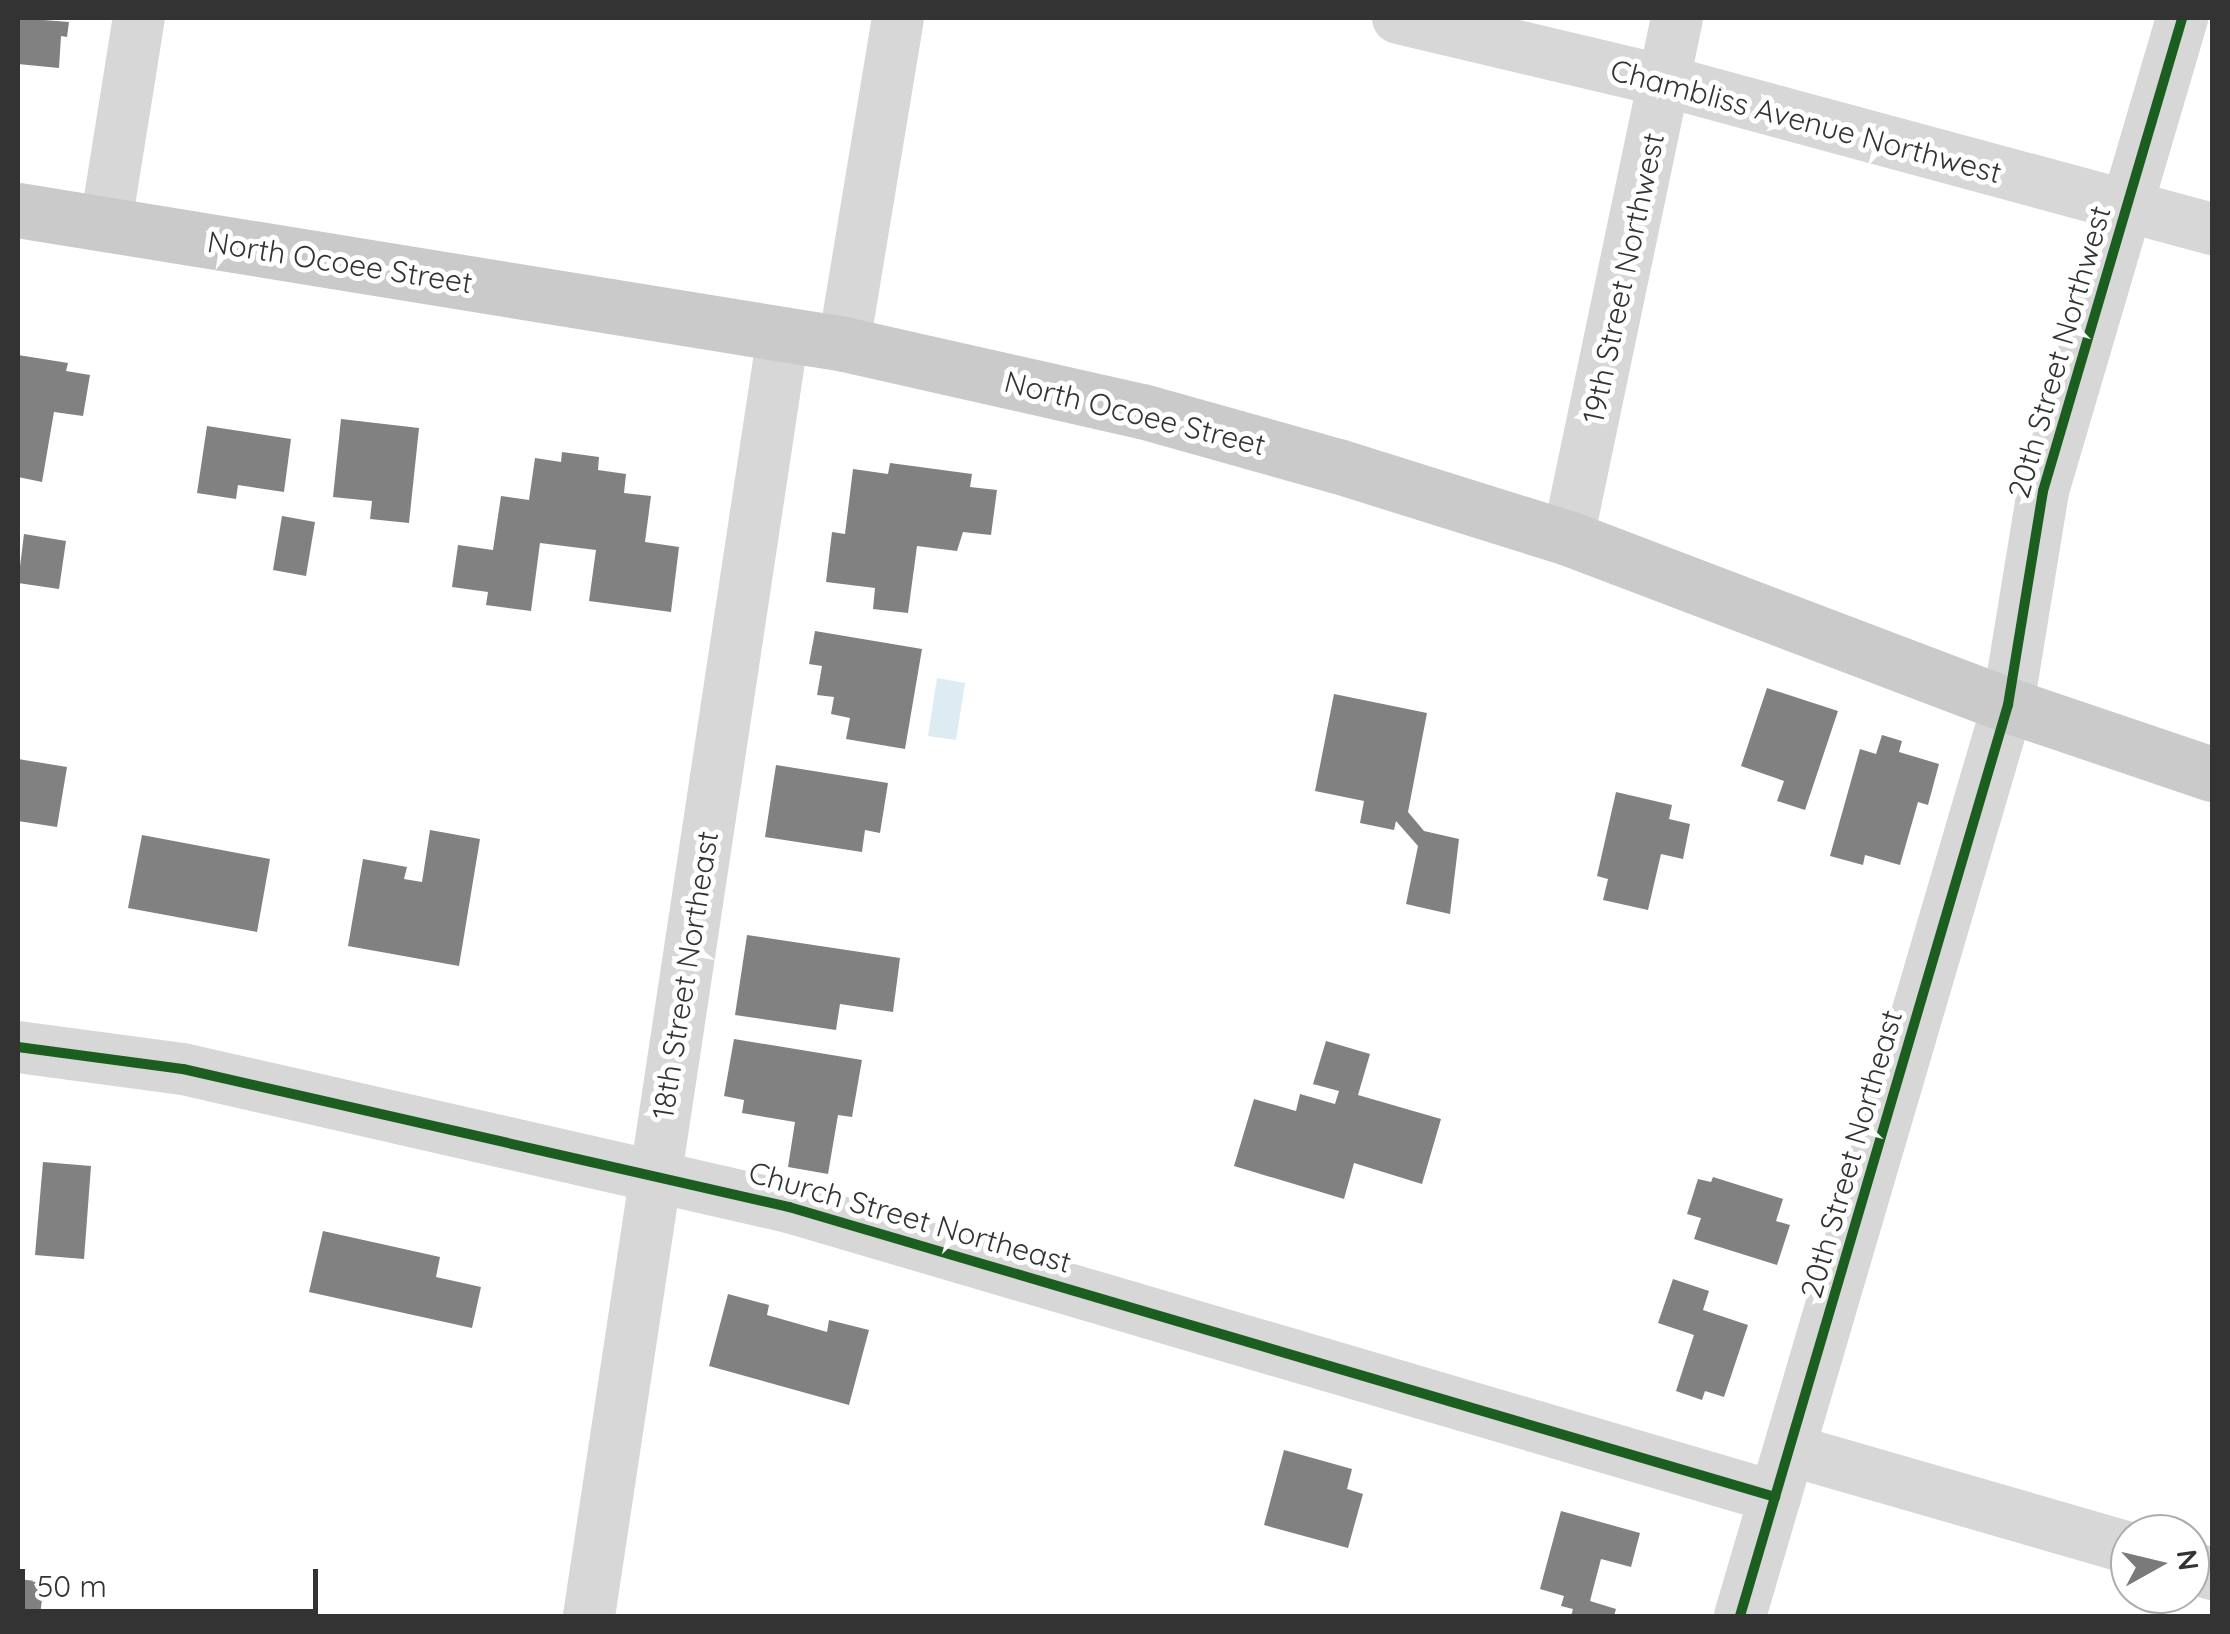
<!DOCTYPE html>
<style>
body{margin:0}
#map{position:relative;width:2230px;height:1634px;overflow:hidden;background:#fff;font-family:Quicksand,sans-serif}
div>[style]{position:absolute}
.water>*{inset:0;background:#ddebf3}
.building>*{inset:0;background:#818181}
.minor>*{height:52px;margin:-26px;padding:0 26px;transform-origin:26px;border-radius:26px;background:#d7d7d7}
.major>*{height:55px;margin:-27.5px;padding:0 27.5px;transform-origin:27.5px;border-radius:27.5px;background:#cacaca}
.cycleway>*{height:10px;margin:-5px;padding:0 5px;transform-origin:5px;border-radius:5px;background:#1b5e20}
span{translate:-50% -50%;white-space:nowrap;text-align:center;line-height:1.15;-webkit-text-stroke:10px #fff;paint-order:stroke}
.street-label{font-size:30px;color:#333}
.frame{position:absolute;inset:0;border:20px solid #333;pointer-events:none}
.north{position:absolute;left:2110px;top:1514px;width:100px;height:100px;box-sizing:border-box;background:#fff;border:2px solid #adadad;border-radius:50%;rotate:82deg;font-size:28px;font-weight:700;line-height:40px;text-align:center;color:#333}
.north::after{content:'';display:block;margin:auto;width:35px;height:45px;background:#7a7a7a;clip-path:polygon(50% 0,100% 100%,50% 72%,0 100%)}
.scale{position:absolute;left:20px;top:1569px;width:298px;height:45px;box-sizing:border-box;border:5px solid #333;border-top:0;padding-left:12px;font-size:30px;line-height:35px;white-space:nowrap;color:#333;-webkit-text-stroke:8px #fff;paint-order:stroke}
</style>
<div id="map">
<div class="water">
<i style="clip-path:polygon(937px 678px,965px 683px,956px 740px,928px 736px)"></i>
</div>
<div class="building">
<i style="clip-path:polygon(18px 18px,69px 22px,67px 37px,61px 36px,59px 68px,18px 64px)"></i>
<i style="clip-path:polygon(18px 355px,68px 363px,66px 371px,90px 375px,83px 416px,54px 412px,42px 482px,18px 477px)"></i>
<i style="clip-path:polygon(341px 419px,419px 428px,409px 523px,370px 519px,372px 501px,333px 497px)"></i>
<i style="clip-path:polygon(207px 426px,291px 439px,284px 492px,238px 485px,236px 499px,197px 493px)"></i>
<i style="clip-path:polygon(562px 452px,599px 457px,598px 470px,626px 474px,624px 493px,651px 496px,645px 542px,679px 547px,671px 612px,589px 601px,596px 550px,540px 543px,531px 611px,486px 605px,488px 592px,452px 587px,458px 545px,493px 550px,501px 496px,529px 500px,535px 458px,561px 462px)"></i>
<i style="clip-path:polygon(890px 463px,972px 474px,970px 487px,997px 490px,991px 535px,963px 532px,957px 551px,917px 546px,908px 613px,873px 609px,875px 588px,826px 582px,832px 532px,845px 534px,853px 469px,888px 474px)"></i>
<i style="clip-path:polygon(282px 516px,315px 522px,306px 576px,273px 570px)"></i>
<i style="clip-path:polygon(24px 534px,66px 541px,59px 589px,18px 583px)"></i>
<i style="clip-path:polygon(815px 631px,922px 649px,905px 749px,846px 739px,850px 718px,831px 714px,834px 697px,817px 695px,822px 666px,809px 664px)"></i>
<i style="clip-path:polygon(1767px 688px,1838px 711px,1805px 810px,1777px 801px,1784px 781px,1741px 766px)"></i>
<i style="clip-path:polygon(1334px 694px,1427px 713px,1408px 812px,1424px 831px,1459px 839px,1450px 914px,1406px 904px,1418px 846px,1396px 821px,1394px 830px,1360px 823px,1364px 801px,1315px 791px)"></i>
<i style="clip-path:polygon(1882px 735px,1902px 741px,1899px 752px,1939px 764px,1928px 805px,1918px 802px,1900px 865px,1865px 855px,1863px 865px,1830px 856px,1860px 749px,1876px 754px)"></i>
<i style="clip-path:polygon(18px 759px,67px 767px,57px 827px,18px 821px)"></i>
<i style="clip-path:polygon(776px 765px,888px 783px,880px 833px,865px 830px,862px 852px,765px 837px)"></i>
<i style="clip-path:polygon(1616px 792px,1672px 805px,1669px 819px,1690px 824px,1683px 859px,1661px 854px,1648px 910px,1603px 900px,1608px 879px,1597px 876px)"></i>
<i style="clip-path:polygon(430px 830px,480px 839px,459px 966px,348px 946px,363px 859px,407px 867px,404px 879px,422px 882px)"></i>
<i style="clip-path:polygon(142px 835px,270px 859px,257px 932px,128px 908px)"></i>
<i style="clip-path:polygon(747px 935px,900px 958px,893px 1012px,840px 1004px,836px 1030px,735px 1015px)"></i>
<i style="clip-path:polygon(734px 1039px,862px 1060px,852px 1117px,838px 1115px,828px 1174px,788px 1167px,795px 1122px,742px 1113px,744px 1100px,724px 1096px)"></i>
<i style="clip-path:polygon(1326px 1041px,1370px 1054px,1358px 1095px,1441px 1119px,1422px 1184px,1354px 1163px,1344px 1199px,1234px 1166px,1254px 1099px,1296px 1111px,1300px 1094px,1335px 1104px,1339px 1091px,1313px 1084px)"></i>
<i style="clip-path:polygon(43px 1162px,91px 1166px,84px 1259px,35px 1255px)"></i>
<i style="clip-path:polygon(1713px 1177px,1783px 1199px,1776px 1221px,1790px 1225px,1777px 1265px,1694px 1239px,1701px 1218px,1687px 1214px,1698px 1179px,1711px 1182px)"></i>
<i style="clip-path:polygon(323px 1231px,440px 1257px,436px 1277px,481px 1287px,472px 1328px,309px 1292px)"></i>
<i style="clip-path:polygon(1673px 1279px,1709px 1291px,1703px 1310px,1748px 1325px,1724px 1397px,1705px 1391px,1702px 1400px,1676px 1391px,1694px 1335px,1658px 1323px)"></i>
<i style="clip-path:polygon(728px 1294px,769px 1305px,767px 1315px,827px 1332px,829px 1320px,869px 1330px,849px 1405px,709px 1366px)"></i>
<i style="clip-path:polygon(1284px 1450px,1352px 1469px,1347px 1489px,1363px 1494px,1348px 1548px,1264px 1525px)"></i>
<i style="clip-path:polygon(1561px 1511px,1640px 1533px,1631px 1567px,1601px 1559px,1590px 1601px,1616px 1609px,1614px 1616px,1571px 1616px,1573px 1609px,1561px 1606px,1564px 1596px,1540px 1589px)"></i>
<i style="clip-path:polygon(18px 1579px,44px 1582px,40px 1616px,18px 1616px)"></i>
</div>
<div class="minor">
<i style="left:1398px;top:18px;width:274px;rotate:13.3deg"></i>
<i style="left:1665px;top:81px;width:567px;rotate:15.14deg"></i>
<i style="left:106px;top:223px;width:208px;rotate:-80.9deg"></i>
<i style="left:844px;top:344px;width:330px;rotate:-80.6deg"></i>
<i style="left:1568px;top:538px;width:531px;rotate:-78.16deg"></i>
<i style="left:18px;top:1047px;width:166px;rotate:7.6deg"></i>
<i style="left:183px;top:1069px;width:622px;rotate:12.83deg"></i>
<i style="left:789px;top:1207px;width:1028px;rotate:16.39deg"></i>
<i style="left:1790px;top:1450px;width:354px;rotate:16.1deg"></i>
<i style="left:2190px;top:1567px;width:23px;rotate:18deg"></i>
<i style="left:589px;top:1616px;width:1297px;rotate:-81.39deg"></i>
<i style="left:1740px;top:1616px;width:950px;rotate:-73.61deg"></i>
<i style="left:2008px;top:705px;width:217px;rotate:-80.7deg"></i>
<i style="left:2043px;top:491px;width:493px;rotate:-73.6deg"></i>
</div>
<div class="major">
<i style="left:18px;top:210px;width:837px;rotate:9.21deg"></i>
<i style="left:844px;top:344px;width:305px;rotate:12.7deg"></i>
<i style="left:1142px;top:411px;width:204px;rotate:15.7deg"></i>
<i style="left:1338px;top:466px;width:241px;rotate:17.4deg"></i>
<i style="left:1568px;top:538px;width:471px;rotate:20.8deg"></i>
<i style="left:2008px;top:705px;width:215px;rotate:18.7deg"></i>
</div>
<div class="cycleway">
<i style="left:18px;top:1047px;width:166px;rotate:7.6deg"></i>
<i style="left:183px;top:1069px;width:622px;rotate:12.83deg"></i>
<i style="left:789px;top:1207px;width:1028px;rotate:16.39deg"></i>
<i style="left:1740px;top:1616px;width:950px;rotate:-73.61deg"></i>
<i style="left:2008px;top:705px;width:217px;rotate:-80.7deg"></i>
<i style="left:2043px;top:491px;width:493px;rotate:-73.6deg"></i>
</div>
<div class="street-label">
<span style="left:1806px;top:121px;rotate:15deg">Chambliss Avenue Northwest</span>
<span style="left:340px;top:262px;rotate:9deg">North Ocoee Street</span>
<span style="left:1623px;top:278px;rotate:-78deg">19th Street Northwest</span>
<span style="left:2059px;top:352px;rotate:-74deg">20th Street Northwest</span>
<span style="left:1135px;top:413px;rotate:14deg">North Ocoee Street</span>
<span style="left:685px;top:975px;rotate:-81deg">18th Street Northeast</span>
<span style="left:1851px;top:1154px;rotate:-74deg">20th Street Northeast</span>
<span style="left:910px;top:1217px;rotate:16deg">Church Street Northeast</span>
</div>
<div class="frame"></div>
<div class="north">N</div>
<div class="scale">50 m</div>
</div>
